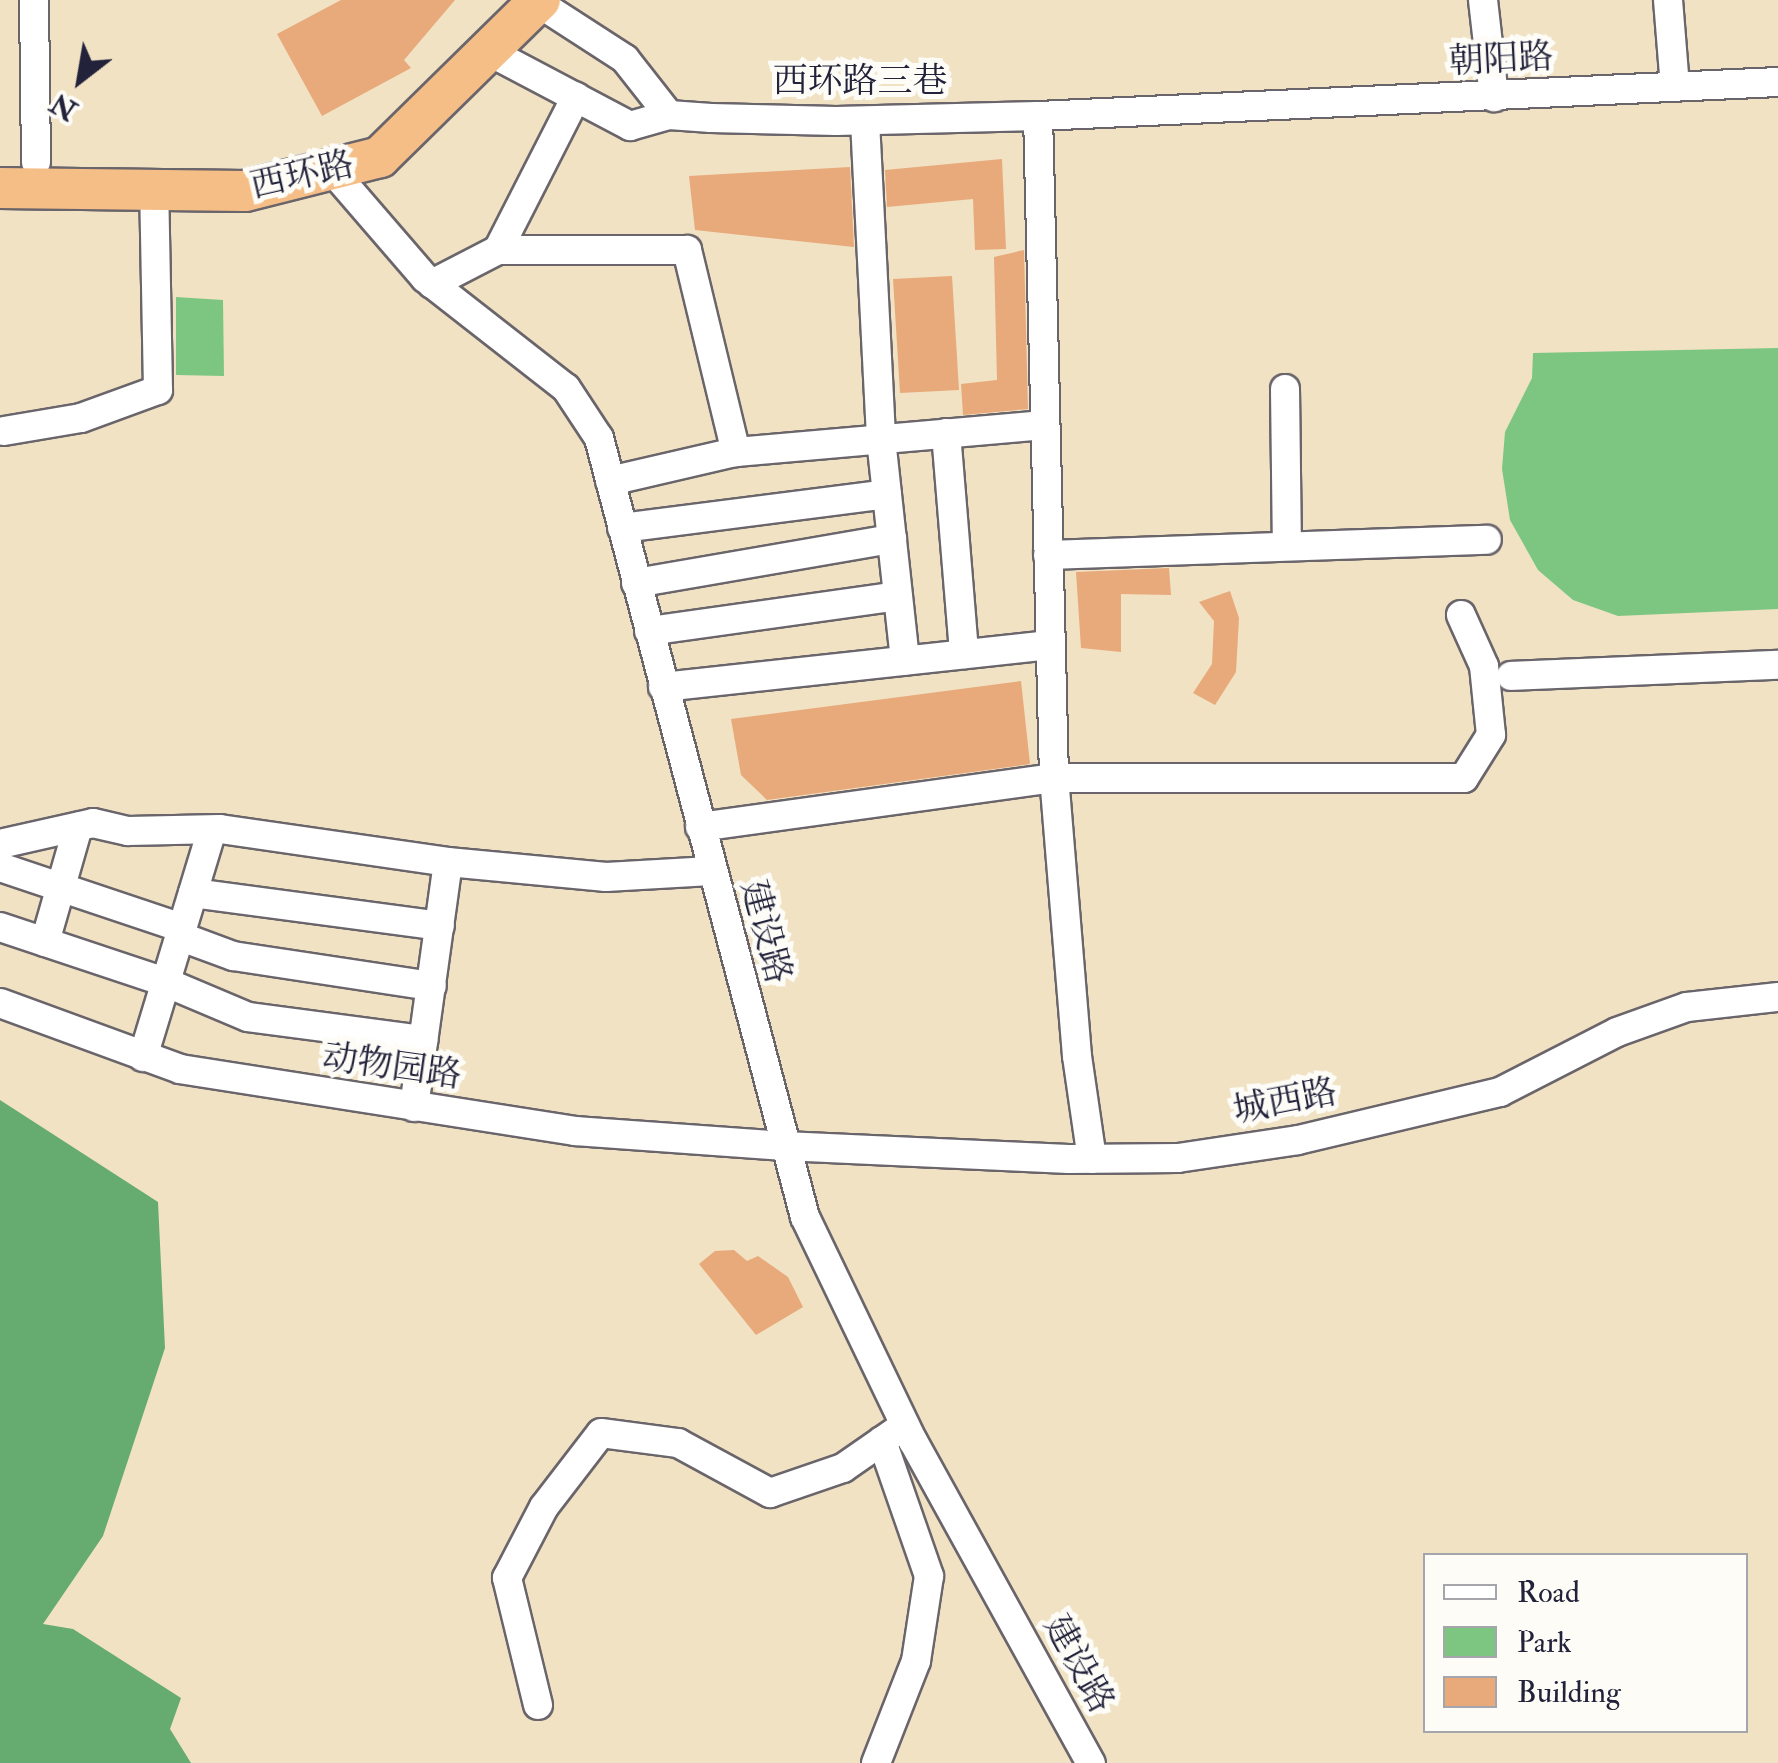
<!DOCTYPE html>
<meta charset="utf-8">
<style>
body{margin:0}
#map{position:relative;width:1778px;height:1763px;overflow:hidden;background:#f0e2c3;font-family:"IM FELL Double Pica","Noto Serif SC",serif}
div>[style]{position:absolute}
.green>*{inset:0;background:#7dc682}
.forest>*{inset:0;background:#66ab70}
.building>*{inset:0;background:#e8a97b}
.roads{filter:drop-shadow(2px 0 #6a656b) drop-shadow(-2px 0 #6a656b) drop-shadow(0 2px #6a656b) drop-shadow(0 -2px #6a656b)}
.minor>*{height:28px;margin:-14px;padding:0 14px;transform-origin:14px;border-radius:14px;background:#fff}
.highway>*{height:40px;margin:-20px;padding:0 20px;transform-origin:20px;border-radius:20px;background:#f6be87}
span{translate:-50% -50%;white-space:nowrap;text-align:center;line-height:1.15;-webkit-text-stroke:10px #fdfcf7;paint-order:stroke}
.street-label{font-size:35px;color:#22223b}
.legend{position:absolute;left:1423px;top:1553px;width:325px;height:180px;box-sizing:border-box;background:#fdfcf7;border:2px solid #a5a5ac;margin:0;padding:12px 18px;list-style:none;font-size:30px;color:#22223b}
.legend li{display:flex;align-items:center;gap:20px;height:50px}
.legend b{width:50px;border:2px solid #a5a5ac}
.north{position:absolute;left:30px;top:30px;width:100px;height:100px;-webkit-text-stroke:8px #fdfcf7;paint-order:stroke;rotate:211deg;font-size:28px;font-weight:700;line-height:40px;text-align:center;color:#22223b}
.north::after{content:'';display:block;margin:auto;width:35px;height:45px;background:#22223b;clip-path:polygon(50% 0,100% 100%,50% 72%,0 100%)}
</style>
<div id="map">
<div class="green">
<i style="clip-path:polygon(176px 297px,223px 300px,224px 376px,176px 375px)"></i>
<i style="clip-path:polygon(1778px 348px,1778px 609px,1618px 616px,1573px 600px,1538px 570px,1510px 520px,1502px 469px,1505px 432px,1532px 378px,1533px 353px)"></i>
</div>
<div class="forest">
<i style="clip-path:polygon(0 1100px,158px 1202px,165px 1348px,103px 1536px,43px 1624px,73px 1629px,181px 1698px,170px 1729px,191px 1763px,0 1763px)"></i>
</div>
<div class="building">
<i style="clip-path:polygon(341px 0,455px 0,404px 60px,411px 68px,322px 116px,277px 34px)"></i>
<i style="clip-path:polygon(1002px 159px,1006px 249px,975px 250px,973px 199px,887px 207px,885px 170px)"></i>
<i style="clip-path:polygon(850px 167px,854px 247px,695px 230px,689px 176px)"></i>
<i style="clip-path:polygon(1024px 250px,1028px 409px,963px 415px,961px 384px,997px 380px,994px 257px)"></i>
<i style="clip-path:polygon(952px 276px,959px 390px,900px 393px,893px 279px)"></i>
<i style="clip-path:polygon(1169px 568px,1171px 595px,1121px 594px,1121px 652px,1081px 648px,1076px 572px)"></i>
<i style="clip-path:polygon(1230px 591px,1239px 618px,1236px 672px,1215px 705px,1193px 693px,1212px 664px,1214px 621px,1199px 602px)"></i>
<i style="clip-path:polygon(1021px 681px,1030px 764px,767px 800px,741px 775px,731px 719px)"></i>
<i style="clip-path:polygon(734px 1250px,747px 1261px,758px 1256px,788px 1277px,803px 1307px,756px 1335px,699px 1264px,715px 1251px)"></i>
</div>
<div class="roads">
<div class="minor">
<i style="left:34px;top:0;width:162px;rotate:89.3deg"></i>
<i style="left:1483px;top:0;width:98px;rotate:83.5deg"></i>
<i style="left:1668px;top:0;width:87px;rotate:85.4deg"></i>
<i style="left:537px;top:2px;width:105px;rotate:32.9deg"></i>
<i style="left:625px;top:59px;width:71px;rotate:51.8deg"></i>
<i style="left:669px;top:115px;width:42px;rotate:4.1deg"></i>
<i style="left:711px;top:118px;width:125px;rotate:1.4deg"></i>
<i style="left:836px;top:121px;width:202px;rotate:-1.4deg"></i>
<i style="left:1038px;top:116px;width:741px;rotate:-2.63deg"></i>
<i style="left:488px;top:51px;width:161px;rotate:27.8deg"></i>
<i style="left:630px;top:126px;width:41px;rotate:-15.8deg"></i>
<i style="left:865px;top:121px;width:318px;rotate:87.1deg"></i>
<i style="left:881px;top:439px;width:223px;rotate:83.8deg"></i>
<i style="left:331px;top:169px;width:144px;rotate:49.2deg"></i>
<i style="left:425px;top:278px;width:179px;rotate:38deg"></i>
<i style="left:566px;top:388px;width:60px;rotate:56.6deg"></i>
<i style="left:599px;top:438px;width:806px;rotate:75.19deg"></i>
<i style="left:805px;top:1217px;width:249px;rotate:64.3deg"></i>
<i style="left:913px;top:1441px;width:368px;rotate:61.1deg"></i>
<i style="left:498px;top:250px;width:172px;rotate:-63deg"></i>
<i style="left:432px;top:284px;width:74px;rotate:-27.3deg"></i>
<i style="left:498px;top:250px;width:189px"></i>
<i style="left:687px;top:250px;width:208px;rotate:76.4deg"></i>
<i style="left:1285px;top:389px;width:157px;rotate:89.3deg"></i>
<i style="left:4px;top:431px;width:78px;rotate:-9.6deg"></i>
<i style="left:81px;top:418px;width:82px;rotate:-20deg"></i>
<i style="left:158px;top:390px;width:200px;rotate:-91.1deg"></i>
<i style="left:946px;top:433px;width:222px;rotate:85.3deg"></i>
<i style="left:610px;top:481px;width:129px;rotate:-13deg"></i>
<i style="left:736px;top:452px;width:310px;rotate:-5deg"></i>
<i style="left:622px;top:528px;width:267px;rotate:-7.3deg"></i>
<i style="left:1048px;top:555px;width:439px;rotate:-2deg"></i>
<i style="left:636px;top:583px;width:260px;rotate:-9.8deg"></i>
<i style="left:649px;top:631px;width:251px;rotate:-8deg"></i>
<i style="left:1511px;top:676px;width:267px;rotate:-2.4deg"></i>
<i style="left:663px;top:687px;width:389px;rotate:-6.2deg"></i>
<i style="left:700px;top:827px;width:357px;rotate:-7.9deg"></i>
<i style="left:1054px;top:778px;width:662px;rotate:-91.38deg"></i>
<i style="left:0;top:844px;width:95px;rotate:-12.7deg"></i>
<i style="left:93px;top:823px;width:36px;rotate:13deg"></i>
<i style="left:128px;top:831px;width:92px;rotate:-1.2deg"></i>
<i style="left:220px;top:829px;width:230px;rotate:8.2deg"></i>
<i style="left:448px;top:862px;width:159px;rotate:5.4deg"></i>
<i style="left:606px;top:877px;width:105px;rotate:-3.3deg"></i>
<i style="left:0;top:867px;width:192px;rotate:18.5deg"></i>
<i style="left:193px;top:893px;width:249px;rotate:7.6deg"></i>
<i style="left:0;top:927px;width:174px;rotate:18.4deg"></i>
<i style="left:165px;top:982px;width:90px;rotate:22.9deg"></i>
<i style="left:248px;top:1017px;width:177px;rotate:7.5deg"></i>
<i style="left:179px;top:936px;width:58px;rotate:20.3deg"></i>
<i style="left:233px;top:956px;width:201px;rotate:8.6deg"></i>
<i style="left:45px;top:942px;width:120px;rotate:-74deg"></i>
<i style="left:0;top:1003px;width:192px;rotate:20.1deg"></i>
<i style="left:180px;top:1069px;width:400px;rotate:8.9deg"></i>
<i style="left:575px;top:1131px;width:210px;rotate:4.1deg"></i>
<i style="left:784px;top:1146px;width:285px;rotate:2.6deg"></i>
<i style="left:1069px;top:1159px;width:109px;rotate:-0.5deg"></i>
<i style="left:1178px;top:1158px;width:121px;rotate:-8.5deg"></i>
<i style="left:1298px;top:1140px;width:208px;rotate:-13.4deg"></i>
<i style="left:1500px;top:1092px;width:131px;rotate:-27.1deg"></i>
<i style="left:1617px;top:1032px;width:74px;rotate:-19.7deg"></i>
<i style="left:1687px;top:1007px;width:92px;rotate:-6.3deg"></i>
<i style="left:143px;top:1057px;width:237px;rotate:-73.1deg"></i>
<i style="left:414px;top:1107px;width:247px;rotate:-82.1deg"></i>
<i style="left:1092px;top:1159px;width:104px;rotate:-98.3deg"></i>
<i style="left:1077px;top:1056px;width:279px;rotate:-94.7deg"></i>
<i style="left:1054px;top:778px;width:410px"></i>
<i style="left:1464px;top:778px;width:51px;rotate:-57.9deg"></i>
<i style="left:1491px;top:735px;width:69px;rotate:-95.8deg"></i>
<i style="left:1484px;top:666px;width:56px;rotate:-114.3deg"></i>
<i style="left:538px;top:1705px;width:131px;rotate:-103.7deg"></i>
<i style="left:507px;top:1578px;width:80px;rotate:-62.5deg"></i>
<i style="left:544px;top:1507px;width:93px;rotate:-52.4deg"></i>
<i style="left:601px;top:1433px;width:78px;rotate:7.4deg"></i>
<i style="left:678px;top:1443px;width:105px;rotate:28.5deg"></i>
<i style="left:770px;top:1493px;width:77px;rotate:-18.9deg"></i>
<i style="left:843px;top:1468px;width:75px;rotate:-34.7deg"></i>
<i style="left:876px;top:1763px;width:110px;rotate:-68.6deg"></i>
<i style="left:916px;top:1661px;width:86px;rotate:-81.3deg"></i>
<i style="left:929px;top:1576px;width:143px;rotate:-109.2deg"></i>
</div>
<div class="highway">
<i style="left:0;top:188px;width:245px;rotate:0.7deg"></i>
<i style="left:245px;top:191px;width:139px;rotate:-14.1deg"></i>
<i style="left:380px;top:157px;width:224px;rotate:-44.5deg"></i>
</div>
</div>
<div class="street-label">
<span style="left:1501px;top:59px;rotate:-3deg">朝阳路</span>
<span style="left:860px;top:81px">西环路三巷</span>
<span style="left:302px;top:175px;rotate:-13deg">西环路</span>
<span style="left:766px;top:932px;rotate:75deg">建设路</span>
<span style="left:392px;top:1066px;rotate:8deg">动物园路</span>
<span style="left:1285px;top:1101px;rotate:-11deg">城西路</span>
<span style="left:1079px;top:1664px;rotate:61deg">建设路</span>
</div>
<ul class="legend">
<li><b style="height:12px;background:#fff"></b>Road</li>
<li><b style="height:28px;background:#7dc682"></b>Park</li>
<li><b style="height:28px;background:#e8a97b"></b>Building</li>
</ul>
<div class="north">N</div>
</div>
